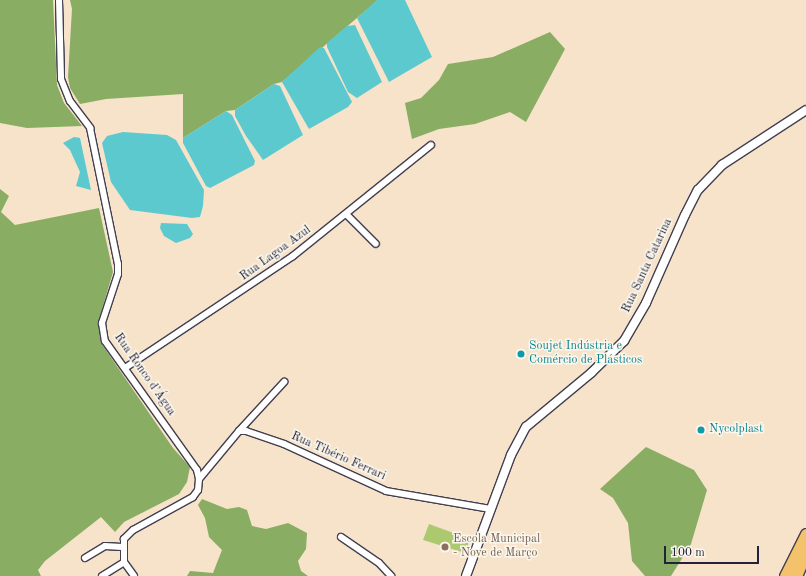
<!DOCTYPE html>
<meta charset="utf-8">
<style>
body{margin:0}
#map{position:relative;width:806px;height:576px;overflow:hidden;background:#f6e3ca;font-family:"Old Standard TT",serif}
div>[style]{position:absolute}
.green>*{inset:0;background:#acc970}
.forest>*{inset:0;background:#89ad62}
.water>*{inset:0;background:#5cc9cf}
.roads{filter:drop-shadow(1px 0 #423f50) drop-shadow(-1px 0 #423f50) drop-shadow(0 1px #423f50) drop-shadow(0 -1px #423f50)}
.minor>*{height:6px;margin:-3px;padding:0 3px;transform-origin:3px;border-radius:3px;background:#fff}
.tertiary>*{height:8px;margin:-4px;padding:0 4px;transform-origin:4px;border-radius:4px;background:#fff}
.motorway>*{height:11px;margin:-5.5px;padding:0 5.5px;transform-origin:5.5px;border-radius:5.5px;background:#f4c26a}
.dots>*{width:11px;height:11px;translate:-50% -50%;box-sizing:border-box;border:2px solid #fbf7ec;border-radius:50%}
span{translate:-50% -50%;white-space:nowrap;text-align:center;line-height:1.15;-webkit-text-stroke:3px #fbf7ec;paint-order:stroke}
.street-label{font-size:12px;color:#22223b}
.culture-label{font-size:12px;color:#0d838f}
.left{translate:0 -50%;text-align:left}
.education-label{font-size:12px;color:#785e54}
.scale{position:absolute;left:664px;top:546px;width:95px;height:18px;box-sizing:border-box;border:2px solid #22223b;border-top:0;padding-left:5px;font-size:12px;line-height:14px;white-space:nowrap;color:#22223b;-webkit-text-stroke:3px #fbf7ec;paint-order:stroke}
</style>
<div id="map">
<div class="green">
<i style="clip-path:polygon(429px 524px,470px 539px,465px 553px,423px 540px)"></i>
</div>
<div class="forest">
<i style="clip-path:polygon(0 0,53px 0,57px 85px,64px 103px,82px 126px,27px 128px,0 123px)"></i>
<i style="clip-path:polygon(70px 0,378px 0,282px 82px,274px 84px,235px 110px,226px 111px,183px 138px,183px 94px,106px 99px,80px 104px,70px 88px,68px 77px,72px 9px)"></i>
<i style="clip-path:polygon(550px 32px,565px 49px,526px 122px,510px 112px,475px 124px,439px 129px,412px 139px,405px 103px,421px 98px,439px 80px,448px 64px,493px 57px)"></i>
<i style="clip-path:polygon(0 189px,9px 196px,1px 212px,15px 225px,99px 208px,113px 272px,98px 323px,101px 343px,173px 448px,190px 467px,187px 482px,179px 494px,124px 522px,115px 532px,101px 517px,45px 561px,38px 570px,41px 576px,0 576px)"></i>
<i style="clip-path:polygon(646px 447px,694px 470px,707px 490px,691px 544px,671px 576px,645px 576px,632px 561px,628px 523px,613px 498px,600px 489px)"></i>
<i style="clip-path:polygon(202px 499px,227px 509px,239px 507px,247px 510px,252px 526px,266px 529px,288px 523px,307px 533px,306px 549px,298px 561px,301px 571px,308px 576px,187px 576px,190px 571px,213px 573px,222px 550px,209px 537px,205px 518px,198px 505px)"></i>
</div>
<div class="water">
<i style="clip-path:polygon(377px 0,405px 0,432px 57px,389px 82px,357px 18px)"></i>
<i style="clip-path:polygon(355px 25px,382px 82px,357px 98px,348px 92px,327px 47px,327px 43px,347px 26px)"></i>
<i style="clip-path:polygon(320px 47px,324px 48px,352px 102px,348px 107px,309px 129px,282px 82px)"></i>
<i style="clip-path:polygon(274px 84px,280px 86px,303px 135px,263px 160px,246px 136px,235px 116px,235px 110px)"></i>
<i style="clip-path:polygon(226px 111px,232px 115px,255px 161px,254px 165px,210px 188px,206px 186px,183px 143px,183px 138px)"></i>
<i style="clip-path:polygon(123px 132px,167px 135px,176px 140px,204px 190px,203px 206px,200px 217px,192px 218px,130px 210px,111px 182px,102px 143px,107px 136px)"></i>
<i style="clip-path:polygon(74px 137px,80px 138px,91px 190px,76px 186px,80px 172px,70px 150px,63px 143px)"></i>
<i style="clip-path:polygon(161px 223px,187px 224px,193px 234px,190px 238px,176px 243px,164px 236px,160px 228px)"></i>
</div>
<div class="roads">
<div class="minor">
<i style="left:59px;top:0;width:79px;rotate:88.5deg"></i>
<i style="left:61px;top:79px;width:24px;rotate:68deg"></i>
<i style="left:70px;top:101px;width:34px;rotate:53deg"></i>
<i style="left:90px;top:128px;width:139px;rotate:78.4deg"></i>
<i style="left:118px;top:264px;width:10px;rotate:90deg"></i>
<i style="left:118px;top:274px;width:52px;rotate:108.1deg"></i>
<i style="left:102px;top:323px;width:18px;rotate:81deg"></i>
<i style="left:105px;top:341px;width:158px;rotate:54.5deg"></i>
<i style="left:197px;top:470px;width:9px;rotate:77deg"></i>
<i style="left:199px;top:479px;width:11px;rotate:95deg"></i>
<i style="left:198px;top:490px;width:9px;rotate:126deg"></i>
<i style="left:193px;top:497px;width:68px;rotate:151.2deg"></i>
<i style="left:133px;top:530px;width:13px;rotate:135deg"></i>
<i style="left:124px;top:539px;width:23px;rotate:90deg"></i>
<i style="left:124px;top:562px;width:17px;rotate:54deg"></i>
<i style="left:346px;top:214px;width:42px;rotate:45deg"></i>
<i style="left:125px;top:368px;width:202px;rotate:-33.7deg"></i>
<i style="left:293px;top:256px;width:177px;rotate:-38.8deg"></i>
<i style="left:239px;top:431px;width:67px;rotate:-47.4deg"></i>
<i style="left:199px;top:479px;width:62px;rotate:-50.2deg"></i>
<i style="left:239px;top:431px;width:7px"></i>
<i style="left:246px;top:431px;width:40px;rotate:18.9deg"></i>
<i style="left:284px;top:444px;width:112px;rotate:24.7deg"></i>
<i style="left:386px;top:491px;width:106px;rotate:9.8deg"></i>
<i style="left:341px;top:537px;width:46px;rotate:34.4deg"></i>
<i style="left:379px;top:563px;width:18px;rotate:47deg"></i>
<i style="left:85px;top:558px;width:23px;rotate:-31deg"></i>
<i style="left:105px;top:546px;width:17px;rotate:3deg"></i>
<i style="left:102px;top:576px;width:26px;rotate:-32deg"></i>
</div>
<div class="tertiary">
<i style="left:466px;top:576px;width:129px;rotate:-69.6deg"></i>
<i style="left:511px;top:455px;width:32px;rotate:-62deg"></i>
<i style="left:526px;top:427px;width:85px;rotate:-39.7deg"></i>
<i style="left:591px;top:373px;width:46px;rotate:-44.1deg"></i>
<i style="left:624px;top:341px;width:44px;rotate:-59.9deg"></i>
<i style="left:646px;top:303px;width:96px;rotate:-66.1deg"></i>
<i style="left:685px;top:215px;width:28px;rotate:-63deg"></i>
<i style="left:698px;top:190px;width:35px;rotate:-46deg"></i>
<i style="left:722px;top:165px;width:100px;rotate:-33.2deg"></i>
</div>
<div class="motorway">
<i style="left:785px;top:576px;width:47px;rotate:-63.4deg"></i>
<i style="left:796px;top:576px;width:26px;rotate:-67deg"></i>
</div>
</div>
<div class="dots">
<i style="left:521px;top:354px;background:#0f9aa8"></i>
<i style="left:701px;top:430px;background:#0f9aa8"></i>
<i style="left:445px;top:547px;background:#8d6e63"></i>
</div>
<div class="street-label">
<span style="left:276px;top:254px;rotate:-36deg">Rua Lagoa Azul</span>
<span style="left:648px;top:266px;rotate:-65deg">Rua Santa Catarina</span>
<span style="left:144px;top:375px;rotate:55deg">Rua Ronco d’Água</span>
<span style="left:338px;top:457px;rotate:24deg">Rua Tibério Ferrari</span>
</div>
<div class="culture-label">
<span class="left" style="left:529px;top:354px">Soujet Indústria e<br>Comércio de Plásticos</span>
<span class="left" style="left:709px;top:430px">Nycolplast</span>
</div>
<div class="education-label">
<span class="left" style="left:453px;top:547px">Escola Municipal<br>- Nove de Março</span>
</div>
<div class="scale">100 m</div>
</div>
